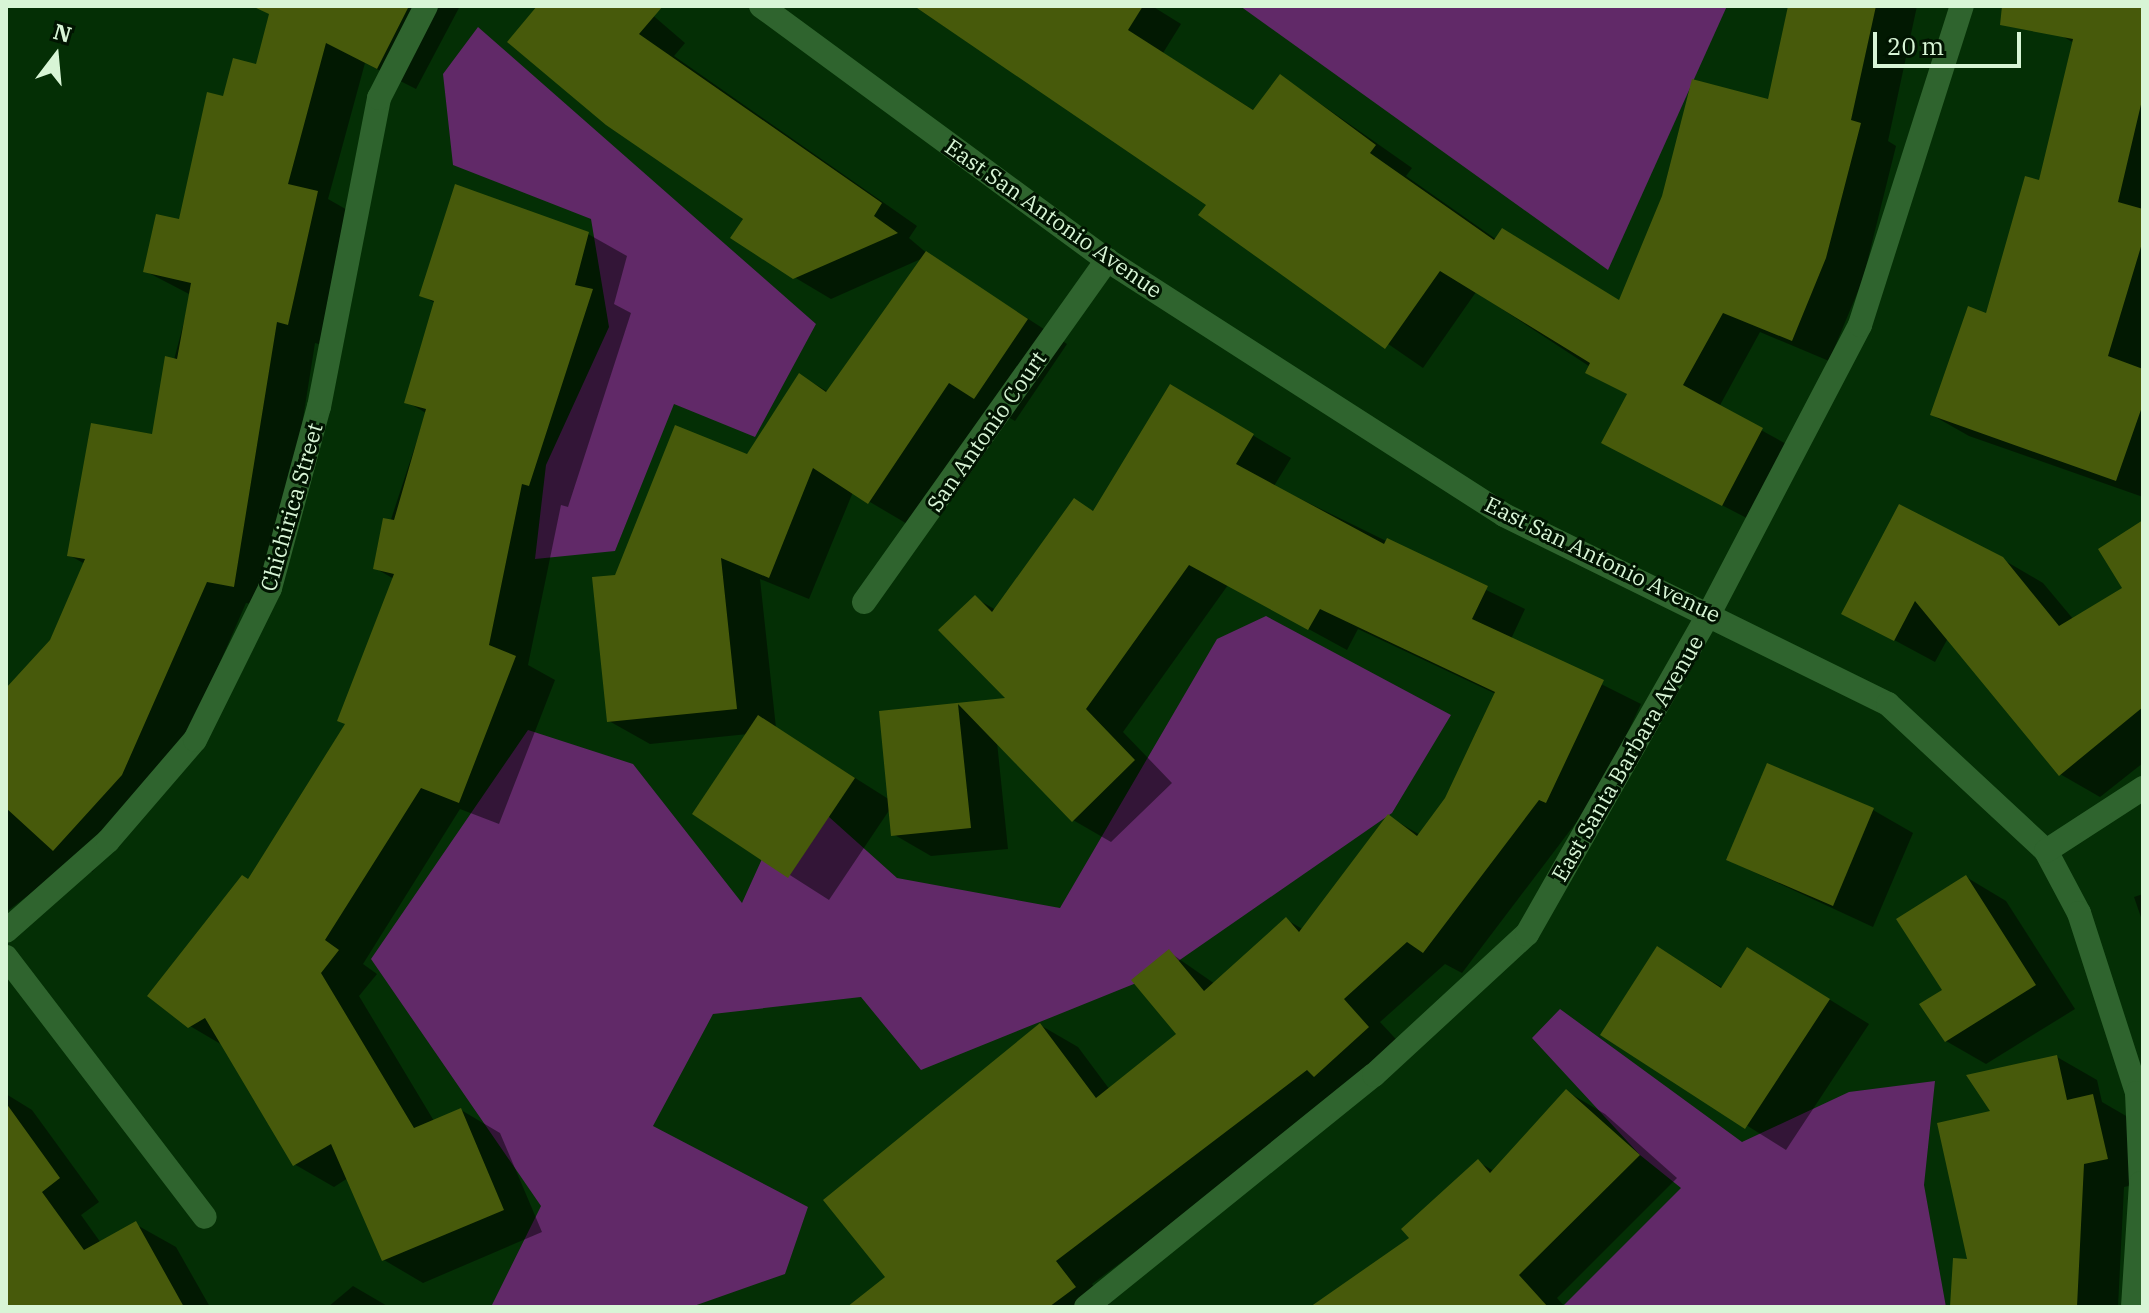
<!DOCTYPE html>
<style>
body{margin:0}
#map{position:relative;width:2149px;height:1313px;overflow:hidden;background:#042f05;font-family:"IBM Plex Serif",serif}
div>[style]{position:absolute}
.green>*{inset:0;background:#612968}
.shadow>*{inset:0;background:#0007}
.building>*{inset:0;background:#475a0b}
.minor>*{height:24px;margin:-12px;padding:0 12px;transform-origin:12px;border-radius:12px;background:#2f642e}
span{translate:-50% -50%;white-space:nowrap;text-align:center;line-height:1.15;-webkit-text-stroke:6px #011401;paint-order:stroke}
.street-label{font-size:22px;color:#d8f5d6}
.frame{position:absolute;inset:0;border:8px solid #d8f5d6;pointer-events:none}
.north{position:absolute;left:16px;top:16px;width:80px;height:80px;-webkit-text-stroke:6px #011401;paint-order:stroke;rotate:16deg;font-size:22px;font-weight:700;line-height:32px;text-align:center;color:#d8f5d6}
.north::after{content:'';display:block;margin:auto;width:28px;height:36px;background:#d8f5d6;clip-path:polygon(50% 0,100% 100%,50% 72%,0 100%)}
.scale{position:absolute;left:1873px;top:32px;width:148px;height:36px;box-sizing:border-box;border:4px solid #d8f5d6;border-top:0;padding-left:10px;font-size:24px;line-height:28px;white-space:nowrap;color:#d8f5d6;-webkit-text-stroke:6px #011401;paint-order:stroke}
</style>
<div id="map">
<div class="green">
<i style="clip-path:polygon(1240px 6px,1727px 6px,1608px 270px)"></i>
<i style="clip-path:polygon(478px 27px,816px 324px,755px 437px,674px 404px,615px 551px,535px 559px,546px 465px,609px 327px,591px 219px,453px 165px,443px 74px)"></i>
<i style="clip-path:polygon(1266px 616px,1451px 715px,1392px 813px,1161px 973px,921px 1070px,861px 997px,713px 1014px,653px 1126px,808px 1207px,785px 1274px,691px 1307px,491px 1307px,541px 1206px,371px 959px,528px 730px,633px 764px,742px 903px,786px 806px,829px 817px,897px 878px,1060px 908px,1217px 639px)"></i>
<i style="clip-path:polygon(1560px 1009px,1742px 1142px,1849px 1092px,1935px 1081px,1924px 1185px,1946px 1307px,1562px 1307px,1681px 1188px,1640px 1155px,1532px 1038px)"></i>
</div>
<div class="shadow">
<i style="clip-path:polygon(273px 6px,460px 6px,416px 89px,365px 63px,328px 199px,356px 215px,327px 346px,315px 343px,273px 608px,246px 603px,161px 797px,92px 872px,74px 861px,6px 912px,6px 691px,52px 641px,85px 564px,69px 555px,154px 436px,191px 295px,145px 271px,181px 221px,225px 99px,257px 66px)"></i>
<i style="clip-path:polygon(553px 6px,642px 6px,685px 43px,674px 56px,917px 226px,909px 238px,929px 255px,1067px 344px,1015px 421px,989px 406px,909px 525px,853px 492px,809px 599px,760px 579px,776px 728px,890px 800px,881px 713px,1009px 700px,975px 598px,996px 610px,1074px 500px,1094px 512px,1209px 409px,1291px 458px,1274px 486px,1525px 609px,1511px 639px,1641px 704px,1585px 823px,1578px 820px,1462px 973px,1445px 964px,1380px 1022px,1406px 1050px,1092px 1284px,1111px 1307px,851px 1307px,888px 1278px,1040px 1025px,1078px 1047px,1110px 1090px,1178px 1034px,1169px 952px,1215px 984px,1287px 920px,1304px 930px,1388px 816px,1420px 835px,1447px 799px,1496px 694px,1358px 629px,1347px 650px,1228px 585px,1123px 732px,1172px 783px,1111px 842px,1073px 820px,997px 742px,1008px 849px,931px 856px,893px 834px,890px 809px,829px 900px,694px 814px,748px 734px,650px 744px,609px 721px,616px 576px,748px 456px,800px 375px,828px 392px,923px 258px,831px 299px,794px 277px)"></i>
<i style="clip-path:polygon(914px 6px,1152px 6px,1181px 24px,1163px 53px,1255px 111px,1281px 76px,1412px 168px,1406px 176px,1497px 240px,1621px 302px,1770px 101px,1791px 6px,1917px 6px,1888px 141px,1896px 146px,1863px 279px,1829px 361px,1760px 332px,1719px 407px,1799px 451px,1760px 525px,1641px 463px,1630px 393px,1476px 292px,1423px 368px,1201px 215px,1209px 204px)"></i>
<i style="clip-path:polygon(2068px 6px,2143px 6px,2143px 497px,1969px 436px,1932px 415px,1987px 315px,2040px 182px,2074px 43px,2062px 36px)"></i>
<i style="clip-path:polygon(588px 234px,627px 256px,614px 304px,631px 313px,568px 507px,561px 505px,528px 665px,555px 680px,499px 824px,460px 809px,363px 964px,377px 974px,359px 996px,434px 1121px,461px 1110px,500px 1133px,542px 1232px,423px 1283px,384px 1260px,348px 1178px,334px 1187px,294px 1164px,224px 1046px,190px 1026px,249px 881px,347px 724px,394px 579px,375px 568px,426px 413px,407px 402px,435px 303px,421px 295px)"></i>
<i style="clip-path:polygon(2143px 531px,2143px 763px,2100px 797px,2060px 774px,1948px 638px,1935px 662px,1844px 613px,2002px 559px,2043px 583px,2074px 620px,2125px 589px)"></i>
<i style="clip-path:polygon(1873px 810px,1913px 833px,1873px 927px,1728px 860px)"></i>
<i style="clip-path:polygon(1966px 877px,2006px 901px,2075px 1009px,1986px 1064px,1946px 1041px,1944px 990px)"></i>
<i style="clip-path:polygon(2143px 894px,2143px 923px,2134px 897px)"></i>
<i style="clip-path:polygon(1658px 949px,1723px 988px,1748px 949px,1869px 1024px,1786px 1150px,1609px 1039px)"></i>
<i style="clip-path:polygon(2057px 1057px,2097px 1080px,2102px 1102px,2133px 1120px,2143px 1183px,2124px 1187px,2118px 1307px,1952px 1307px,1970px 1261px,1993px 1112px)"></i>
<i style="clip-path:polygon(1566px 1091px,1605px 1114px,1677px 1178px,1557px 1298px,1565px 1307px,1314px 1307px,1412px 1239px,1478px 1162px,1494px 1171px)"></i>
<i style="clip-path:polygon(6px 1094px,32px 1110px,99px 1202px,81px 1215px,101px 1243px,135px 1224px,176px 1247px,210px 1307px,6px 1307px)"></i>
<i style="clip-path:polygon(353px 1286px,389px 1307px,328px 1307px)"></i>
</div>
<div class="building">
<i style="clip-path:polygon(252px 6px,409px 6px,377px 69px,326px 43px,288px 184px,318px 191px,288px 325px,277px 322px,234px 587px,207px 582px,122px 775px,53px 851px,6px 808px,6px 688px,50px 640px,85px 559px,67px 556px,91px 423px,152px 434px,165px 356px,177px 359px,191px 283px,143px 272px,156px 214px,179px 219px,207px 92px,223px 96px,233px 58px,256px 64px,269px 14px)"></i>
<i style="clip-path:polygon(537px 6px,663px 6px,639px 34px,882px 203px,874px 216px,898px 233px,793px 279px,730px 238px,743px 219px,606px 125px,507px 42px)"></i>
<i style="clip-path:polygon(914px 6px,1143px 6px,1128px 30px,1253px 110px,1280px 74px,1376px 145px,1370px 153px,1494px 240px,1502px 228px,1619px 300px,1662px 196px,1692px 79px,1768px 99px,1788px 6px,1876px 6px,1851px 120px,1861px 123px,1826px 258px,1792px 341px,1723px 313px,1683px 385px,1763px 428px,1722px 506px,1601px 443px,1627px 394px,1585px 373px,1590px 363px,1440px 271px,1385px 349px,1198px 215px,1206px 205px)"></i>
<i style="clip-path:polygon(2002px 6px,2143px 6px,2143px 96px,2118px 202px,2143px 209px,2143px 240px,2108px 356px,2143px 369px,2143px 404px,2116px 481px,1930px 415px,1968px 306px,1986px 313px,2025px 176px,2039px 180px,2073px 39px,2000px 25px)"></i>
<i style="clip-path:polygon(455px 184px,589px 232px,575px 285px,593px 289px,529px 486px,522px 484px,489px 645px,516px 656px,459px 803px,421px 788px,325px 940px,339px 950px,321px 973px,414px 1128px,461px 1108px,504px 1210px,382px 1261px,331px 1144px,293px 1166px,205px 1018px,188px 1028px,147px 996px,242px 875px,248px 879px,345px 724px,337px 721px,394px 574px,373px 569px,383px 518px,394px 520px,426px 409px,404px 403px,434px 301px,419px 296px)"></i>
<i style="clip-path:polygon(926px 251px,1028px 319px,974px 399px,949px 383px,868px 504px,813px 468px,769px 578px,721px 558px,737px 709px,607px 722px,592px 577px,615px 575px,675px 425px,747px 454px,799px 373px,826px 392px)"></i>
<i style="clip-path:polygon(1170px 384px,1254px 434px,1236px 464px,1384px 544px,1387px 538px,1488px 586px,1472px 619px,1604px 680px,1546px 803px,1539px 800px,1423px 953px,1407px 942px,1344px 999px,1369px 1027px,1314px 1077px,1307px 1070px,1056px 1261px,1076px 1287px,1049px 1307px,847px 1307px,885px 1277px,823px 1200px,1040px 1023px,1096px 1098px,1176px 1034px,1131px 980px,1169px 949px,1204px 991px,1286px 917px,1299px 932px,1388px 814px,1417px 836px,1445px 798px,1495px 692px,1320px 609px,1308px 630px,1189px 565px,1086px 709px,1135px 760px,1072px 822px,958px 704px,971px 828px,891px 836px,879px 711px,1005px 698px,938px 630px,975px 595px,992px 612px,1074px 498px,1093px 511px)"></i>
<i style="clip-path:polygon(1899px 504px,2003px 557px,2059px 626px,2122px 588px,2098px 549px,2143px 520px,2143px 707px,2059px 776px,1915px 601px,1894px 641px,1841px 614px)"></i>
<i style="clip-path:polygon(758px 715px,855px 778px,788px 878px,692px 814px)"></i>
<i style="clip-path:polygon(1767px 763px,1874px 808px,1833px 906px,1726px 860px)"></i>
<i style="clip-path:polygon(1966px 875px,2036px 985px,1945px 1042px,1919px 1004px,1942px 990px,1896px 919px)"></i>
<i style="clip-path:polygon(1657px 946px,1721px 988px,1747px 947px,1830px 999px,1745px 1129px,1600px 1035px)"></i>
<i style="clip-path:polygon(2057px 1055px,2067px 1100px,2093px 1094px,2108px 1159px,2084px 1164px,2077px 1307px,1950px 1307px,1953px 1258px,1967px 1259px,1937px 1123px,1990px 1111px,1966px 1075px)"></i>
<i style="clip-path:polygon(1566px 1089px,1640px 1155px,1519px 1275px,1548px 1307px,1310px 1307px,1409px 1238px,1401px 1229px,1478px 1159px,1490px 1173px)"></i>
<i style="clip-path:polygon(6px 1103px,60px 1178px,42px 1192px,84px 1250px,136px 1221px,184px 1307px,6px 1307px)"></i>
</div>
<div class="minor">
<i style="left:761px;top:6px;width:429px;rotate:36.3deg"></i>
<i style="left:1107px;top:260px;width:472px;rotate:32.7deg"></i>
<i style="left:1504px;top:515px;width:428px;rotate:26.2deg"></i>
<i style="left:1888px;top:704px;width:216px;rotate:42.9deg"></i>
<i style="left:2046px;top:851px;width:70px;rotate:62deg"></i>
<i style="left:2079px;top:913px;width:189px;rotate:72.1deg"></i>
<i style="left:2137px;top:1093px;width:90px;rotate:87.5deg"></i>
<i style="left:2141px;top:1183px;width:124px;rotate:93.7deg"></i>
<i style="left:864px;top:602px;width:420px;rotate:-54.6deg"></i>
<i style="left:2046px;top:851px;width:116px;rotate:-33deg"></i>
<i style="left:6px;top:931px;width:136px;rotate:-41.4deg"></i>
<i style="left:108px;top:841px;width:133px;rotate:-49.3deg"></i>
<i style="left:195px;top:740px;width:169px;rotate:-63.7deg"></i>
<i style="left:270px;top:588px;width:188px;rotate:-74.9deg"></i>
<i style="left:319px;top:407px;width:315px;rotate:-79deg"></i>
<i style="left:379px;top:98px;width:103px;rotate:-62.9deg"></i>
<i style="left:6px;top:957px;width:327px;rotate:52.6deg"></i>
<i style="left:1086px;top:1307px;width:370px;rotate:-38.9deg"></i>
<i style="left:1374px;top:1075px;width:208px;rotate:-42.7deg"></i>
<i style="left:1527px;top:934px;width:370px;rotate:-60.4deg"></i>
<i style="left:1710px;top:612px;width:324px;rotate:-62.4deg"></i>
<i style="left:1860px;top:325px;width:335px;rotate:-72.3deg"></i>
</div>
<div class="street-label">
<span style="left:1054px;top:218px;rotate:35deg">East San Antonio Avenue</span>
<span style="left:986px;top:431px;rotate:-55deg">San Antonio Court</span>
<span style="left:291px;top:507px;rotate:-74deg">Chichirica Street</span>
<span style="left:1603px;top:559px;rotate:26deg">East San Antonio Avenue</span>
<span style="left:1627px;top:758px;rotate:-60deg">East Santa Barbara Avenue</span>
</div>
<div class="frame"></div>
<div class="north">N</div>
<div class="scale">20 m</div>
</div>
